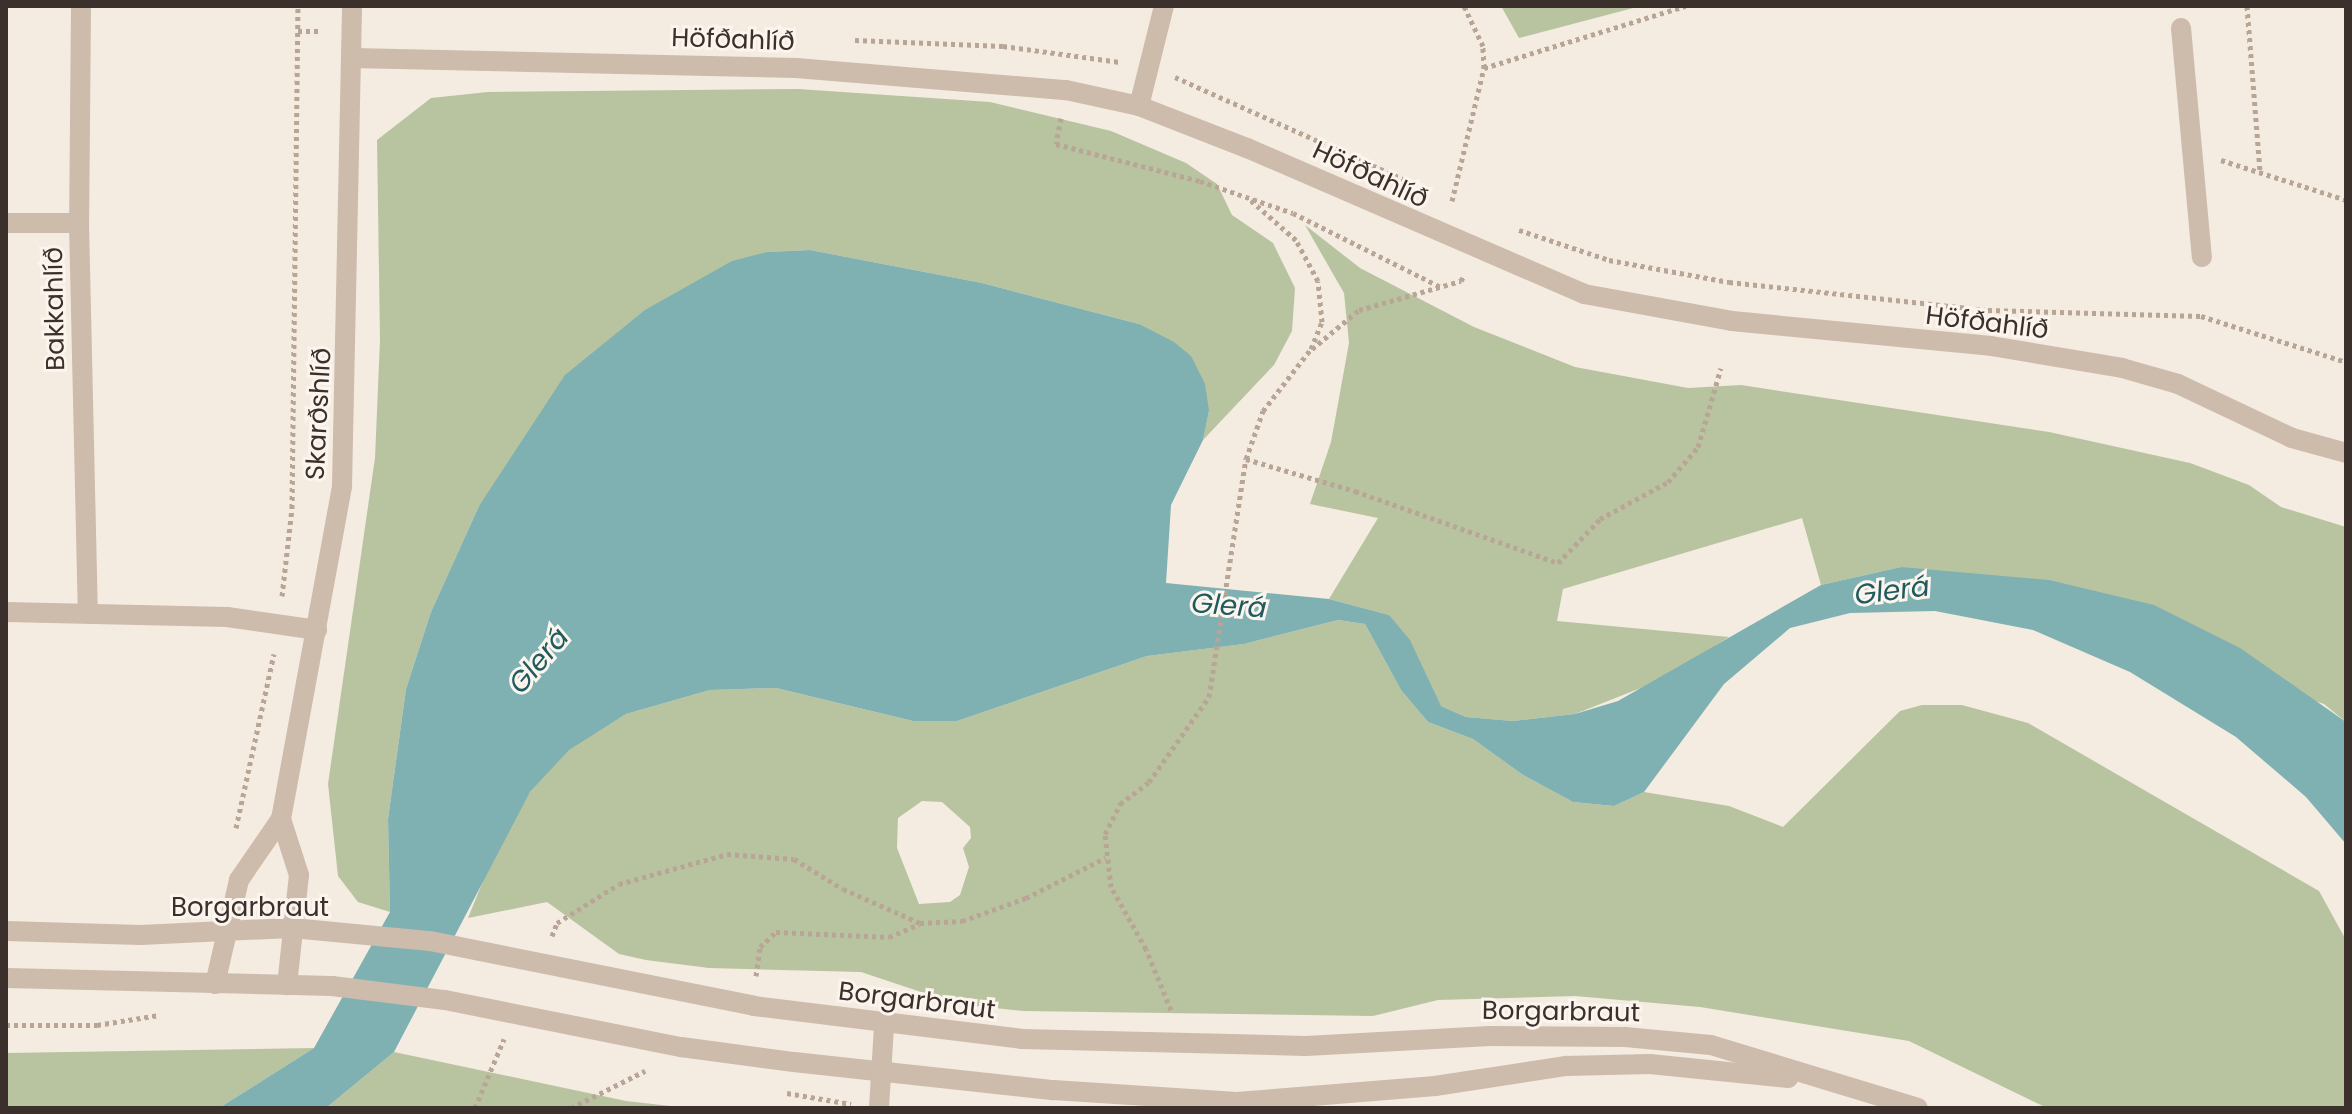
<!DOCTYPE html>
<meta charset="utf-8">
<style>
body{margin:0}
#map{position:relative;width:2352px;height:1114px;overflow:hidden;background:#f4ebe1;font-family:Poppins,sans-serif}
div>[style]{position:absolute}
.green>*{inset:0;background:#b8c4a0}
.water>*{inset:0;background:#7fb0b2}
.path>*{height:5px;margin-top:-2.5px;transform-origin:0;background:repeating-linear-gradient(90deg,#b9a596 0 4px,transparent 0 8px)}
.minor>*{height:20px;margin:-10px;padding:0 10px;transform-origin:10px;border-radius:10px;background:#cdbbac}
span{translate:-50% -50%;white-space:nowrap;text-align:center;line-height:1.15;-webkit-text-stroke:6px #fbf5ee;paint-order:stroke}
.street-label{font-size:26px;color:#3b302b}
.water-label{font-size:28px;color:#1f5a5e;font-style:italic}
.frame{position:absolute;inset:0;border:8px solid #3b302b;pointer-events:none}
</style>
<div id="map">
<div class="green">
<i style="clip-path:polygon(1501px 6px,1641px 6px,1519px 38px)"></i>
<i style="clip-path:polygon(798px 89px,990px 102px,1111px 131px,1186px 163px,1217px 184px,1232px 215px,1273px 243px,1295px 288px,1292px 331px,1274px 365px,1203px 440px,1209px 411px,1139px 324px,982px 283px,810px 250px,767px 252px,479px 506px,431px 612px,406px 689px,388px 819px,390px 912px,358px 902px,338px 876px,328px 784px,375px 458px,380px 340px,377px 140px,431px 98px,488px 92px)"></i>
<i style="clip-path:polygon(1305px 225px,1360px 268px,1474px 327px,1575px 367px,1688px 388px,1741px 385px,2049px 432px,2190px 463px,2249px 485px,2281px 507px,2346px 527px,2346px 722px,2324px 704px,1901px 567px,1821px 585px,1802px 518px,1563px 589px,1557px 621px,1729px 637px,1661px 680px,1575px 714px,1513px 721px,1466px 717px,1441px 706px,1389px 615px,1329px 599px,1378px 518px,1310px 504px,1331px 442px,1349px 343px,1344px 293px)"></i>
<i style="clip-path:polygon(evenodd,1338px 620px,1365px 624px,1401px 690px,1428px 722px,1473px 739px,1523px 775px,1573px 802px,1614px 806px,1644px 792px,1729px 806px,1783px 827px,1900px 711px,1922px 705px,1962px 705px,2028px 723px,2319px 891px,2346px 940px,2346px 1108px,2047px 1108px,1909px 1041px,1700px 1007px,1575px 996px,1438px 1000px,1373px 1016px,1023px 1011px,957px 1004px,861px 972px,709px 968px,646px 960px,619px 954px,547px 902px,468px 918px,494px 854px,530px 792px,568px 750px,626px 714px,710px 690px,776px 688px,913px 721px,957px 721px,1147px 656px,1244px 644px,1338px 620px,922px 801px,942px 802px,970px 827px,971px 838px,963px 848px,969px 867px,960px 895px,950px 902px,919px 904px,897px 848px,898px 818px,922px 801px)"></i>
<i style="clip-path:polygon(314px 1048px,219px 1108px,6px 1108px,6px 1053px)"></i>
<i style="clip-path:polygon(394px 1052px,626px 1101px,688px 1108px,326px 1108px)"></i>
</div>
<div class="water">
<i style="clip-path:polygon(810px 250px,982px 283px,1139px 324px,1174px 342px,1191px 356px,1205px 384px,1209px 411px,1203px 440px,1171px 505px,1166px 583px,1329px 599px,1389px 615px,1410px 640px,1441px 706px,1466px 717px,1513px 721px,1575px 714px,1618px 701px,1821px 585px,1901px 567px,2049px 580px,2154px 605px,2240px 648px,2346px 722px,2346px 844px,2306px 797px,2236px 737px,2130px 672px,2033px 630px,1935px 611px,1850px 613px,1790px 628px,1724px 684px,1644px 792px,1614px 806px,1573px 802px,1523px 775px,1473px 739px,1428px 722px,1401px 690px,1365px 624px,1338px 620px,1244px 644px,1147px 656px,957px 721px,913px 721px,776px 688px,710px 690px,626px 714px,569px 750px,530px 792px,394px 1052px,326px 1108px,219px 1108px,314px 1048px,390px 912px,388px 819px,406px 689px,431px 612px,479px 506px,565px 375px,645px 310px,732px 261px,767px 252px)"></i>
</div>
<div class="path">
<i style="left:2247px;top:6px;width:168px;rotate:85.5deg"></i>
<i style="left:298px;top:31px;width:23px"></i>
<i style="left:855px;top:40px;width:148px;rotate:2.3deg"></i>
<i style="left:1003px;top:46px;width:118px;rotate:7.8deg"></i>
<i style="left:1484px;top:68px;width:211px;rotate:-17.1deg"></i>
<i style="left:1175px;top:77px;width:262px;rotate:24.1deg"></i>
<i style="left:1061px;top:118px;width:26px;rotate:101deg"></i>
<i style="left:1056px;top:144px;width:149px;rotate:14.4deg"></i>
<i style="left:1200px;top:181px;width:98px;rotate:19deg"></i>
<i style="left:1293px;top:213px;width:165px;rotate:26.6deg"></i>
<i style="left:2221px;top:160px;width:131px;rotate:17.7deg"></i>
<i style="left:1452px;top:201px;width:137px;rotate:-76.5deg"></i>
<i style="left:1484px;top:68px;width:22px;rotate:-93deg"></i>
<i style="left:1483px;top:46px;width:44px;rotate:-115.4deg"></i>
<i style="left:1519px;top:230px;width:95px;rotate:18.4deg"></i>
<i style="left:1609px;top:260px;width:122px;rotate:10.4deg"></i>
<i style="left:1729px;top:282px;width:261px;rotate:6.2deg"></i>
<i style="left:1988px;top:310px;width:213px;rotate:1.6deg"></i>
<i style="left:2201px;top:316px;width:152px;rotate:17.6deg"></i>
<i style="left:1312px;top:349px;width:61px;rotate:-39.7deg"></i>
<i style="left:1359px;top:310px;width:106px;rotate:-15.9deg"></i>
<i style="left:1461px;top:281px;width:7px;rotate:-63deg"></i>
<i style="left:1246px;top:459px;width:114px;rotate:16.4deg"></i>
<i style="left:1355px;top:491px;width:215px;rotate:19.5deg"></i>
<i style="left:1558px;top:563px;width:61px;rotate:-46.3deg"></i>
<i style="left:1600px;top:519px;width:77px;rotate:-28.6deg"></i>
<i style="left:1668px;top:482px;width:46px;rotate:-49.4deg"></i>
<i style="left:1698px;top:447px;width:82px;rotate:-73.8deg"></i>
<i style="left:282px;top:596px;width:89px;rotate:-83.5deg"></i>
<i style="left:292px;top:508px;width:502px;rotate:-89.32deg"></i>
<i style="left:236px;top:828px;width:178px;rotate:-77.7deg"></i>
<i style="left:552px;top:936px;width:14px;rotate:-69deg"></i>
<i style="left:557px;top:923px;width:73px;rotate:-32.2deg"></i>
<i style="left:619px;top:884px;width:112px;rotate:-15.5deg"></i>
<i style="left:727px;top:854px;width:67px;rotate:4.3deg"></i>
<i style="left:794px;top:859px;width:57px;rotate:31.5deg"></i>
<i style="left:843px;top:889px;width:84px;rotate:23.8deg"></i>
<i style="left:920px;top:923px;width:42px;rotate:-2.7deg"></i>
<i style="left:962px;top:921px;width:68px;rotate:-19.8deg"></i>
<i style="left:1026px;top:898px;width:89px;rotate:-26.9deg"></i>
<i style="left:756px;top:976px;width:29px;rotate:-82deg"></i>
<i style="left:760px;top:947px;width:22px;rotate:-43deg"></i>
<i style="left:776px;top:932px;width:113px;rotate:2.5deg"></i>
<i style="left:889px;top:937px;width:33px;rotate:-23deg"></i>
<i style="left:1171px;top:1010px;width:66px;rotate:-112.3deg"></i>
<i style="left:1146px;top:949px;width:71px;rotate:-119.4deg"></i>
<i style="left:1111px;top:887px;width:53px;rotate:-96.5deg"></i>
<i style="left:1105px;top:834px;width:34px;rotate:-63deg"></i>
<i style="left:1120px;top:804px;width:36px;rotate:-37deg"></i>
<i style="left:1149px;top:782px;width:104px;rotate:-54.8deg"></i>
<i style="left:1209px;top:697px;width:241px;rotate:-81.2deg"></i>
<i style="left:1246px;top:459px;width:51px;rotate:-70.5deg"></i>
<i style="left:1263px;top:411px;width:78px;rotate:-52.3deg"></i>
<i style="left:1311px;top:349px;width:29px;rotate:-68deg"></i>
<i style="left:1322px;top:322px;width:41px;rotate:-95.6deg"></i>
<i style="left:1318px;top:281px;width:47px;rotate:-118.2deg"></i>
<i style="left:1296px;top:240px;width:65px;rotate:-138.7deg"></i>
<i style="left:6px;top:1025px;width:91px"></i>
<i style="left:97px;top:1025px;width:63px;rotate:-9.2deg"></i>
<i style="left:787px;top:1093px;width:65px;rotate:9.8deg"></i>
<i style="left:475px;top:1108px;width:75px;rotate:-67.2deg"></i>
<i style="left:571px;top:1108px;width:83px;rotate:-26.6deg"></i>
</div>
<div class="minor">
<i style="left:81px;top:6px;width:217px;rotate:90.5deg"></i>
<i style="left:79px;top:223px;width:388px;rotate:88.7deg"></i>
<i style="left:2181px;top:28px;width:230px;rotate:84.8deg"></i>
<i style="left:352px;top:58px;width:444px;rotate:1.3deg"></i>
<i style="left:796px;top:68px;width:271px;rotate:4.7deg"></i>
<i style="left:1066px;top:90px;width:75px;rotate:12.4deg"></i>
<i style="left:1139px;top:106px;width:116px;rotate:21.3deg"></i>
<i style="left:1247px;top:148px;width:367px;rotate:23.4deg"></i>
<i style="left:1584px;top:294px;width:150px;rotate:10.3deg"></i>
<i style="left:1732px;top:321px;width:260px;rotate:5.5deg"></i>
<i style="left:1991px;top:346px;width:133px;rotate:9.5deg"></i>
<i style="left:2122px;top:368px;width:58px;rotate:15.9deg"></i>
<i style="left:2178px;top:384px;width:126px;rotate:25.3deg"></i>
<i style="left:2292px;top:438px;width:56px;rotate:15.5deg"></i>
<i style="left:1139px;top:106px;width:103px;rotate:-76deg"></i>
<i style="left:6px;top:223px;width:73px"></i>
<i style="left:6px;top:612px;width:221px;rotate:1.3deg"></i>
<i style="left:227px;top:617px;width:91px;rotate:8.2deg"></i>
<i style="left:281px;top:819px;width:59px;rotate:72.2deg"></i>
<i style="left:299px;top:875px;width:111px;rotate:96.2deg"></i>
<i style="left:6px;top:931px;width:135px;rotate:1.7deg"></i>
<i style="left:141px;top:935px;width:151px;rotate:-2.7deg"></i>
<i style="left:292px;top:928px;width:139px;rotate:5.4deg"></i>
<i style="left:430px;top:941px;width:330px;rotate:11.3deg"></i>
<i style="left:754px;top:1006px;width:270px;rotate:7deg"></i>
<i style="left:1022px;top:1039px;width:284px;rotate:1.4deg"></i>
<i style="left:1306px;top:1046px;width:184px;rotate:-3.1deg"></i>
<i style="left:1490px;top:1036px;width:135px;rotate:0.4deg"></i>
<i style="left:1625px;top:1037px;width:86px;rotate:5.3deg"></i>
<i style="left:1711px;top:1045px;width:216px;rotate:16.9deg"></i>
<i style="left:6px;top:978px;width:326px;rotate:1.4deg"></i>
<i style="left:332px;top:986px;width:114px;rotate:7.1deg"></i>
<i style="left:445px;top:1000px;width:241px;rotate:11.3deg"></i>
<i style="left:681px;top:1047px;width:114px;rotate:7.6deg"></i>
<i style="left:794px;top:1062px;width:261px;rotate:6.2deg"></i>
<i style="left:1053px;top:1090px;width:184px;rotate:3.7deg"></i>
<i style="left:1237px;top:1102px;width:199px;rotate:-4.6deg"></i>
<i style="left:1435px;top:1086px;width:133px;rotate:-8.7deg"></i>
<i style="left:1566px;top:1066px;width:84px;rotate:-1.4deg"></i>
<i style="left:1650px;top:1064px;width:139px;rotate:5.8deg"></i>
<i style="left:215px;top:984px;width:107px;rotate:-77deg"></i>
<i style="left:239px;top:880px;width:74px;rotate:-55.5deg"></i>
<i style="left:281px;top:819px;width:339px;rotate:-79.6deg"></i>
<i style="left:342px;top:486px;width:480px;rotate:-88.8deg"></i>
<i style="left:879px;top:1108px;width:82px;rotate:-86.5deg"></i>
</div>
<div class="street-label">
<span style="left:733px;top:40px;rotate:2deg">Höfðahlíð</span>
<span style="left:1370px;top:175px;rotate:25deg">Höfðahlíð</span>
<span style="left:55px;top:309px;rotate:-91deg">Bakkahlíð</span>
<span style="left:1987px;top:323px;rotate:7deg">Höfðahlíð</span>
<span style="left:319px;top:414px;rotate:-87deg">Skarðshlíð</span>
<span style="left:250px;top:908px">Borgarbraut</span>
<span style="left:917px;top:1001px;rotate:7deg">Borgarbraut</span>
<span style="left:1561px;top:1012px;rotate:1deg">Borgarbraut</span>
</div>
<div class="water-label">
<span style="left:1892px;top:591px;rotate:-7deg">Glerá</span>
<span style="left:1229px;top:606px;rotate:4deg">Glerá</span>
<span style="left:539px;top:661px;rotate:-50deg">Glerá</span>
</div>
<div class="frame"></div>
</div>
